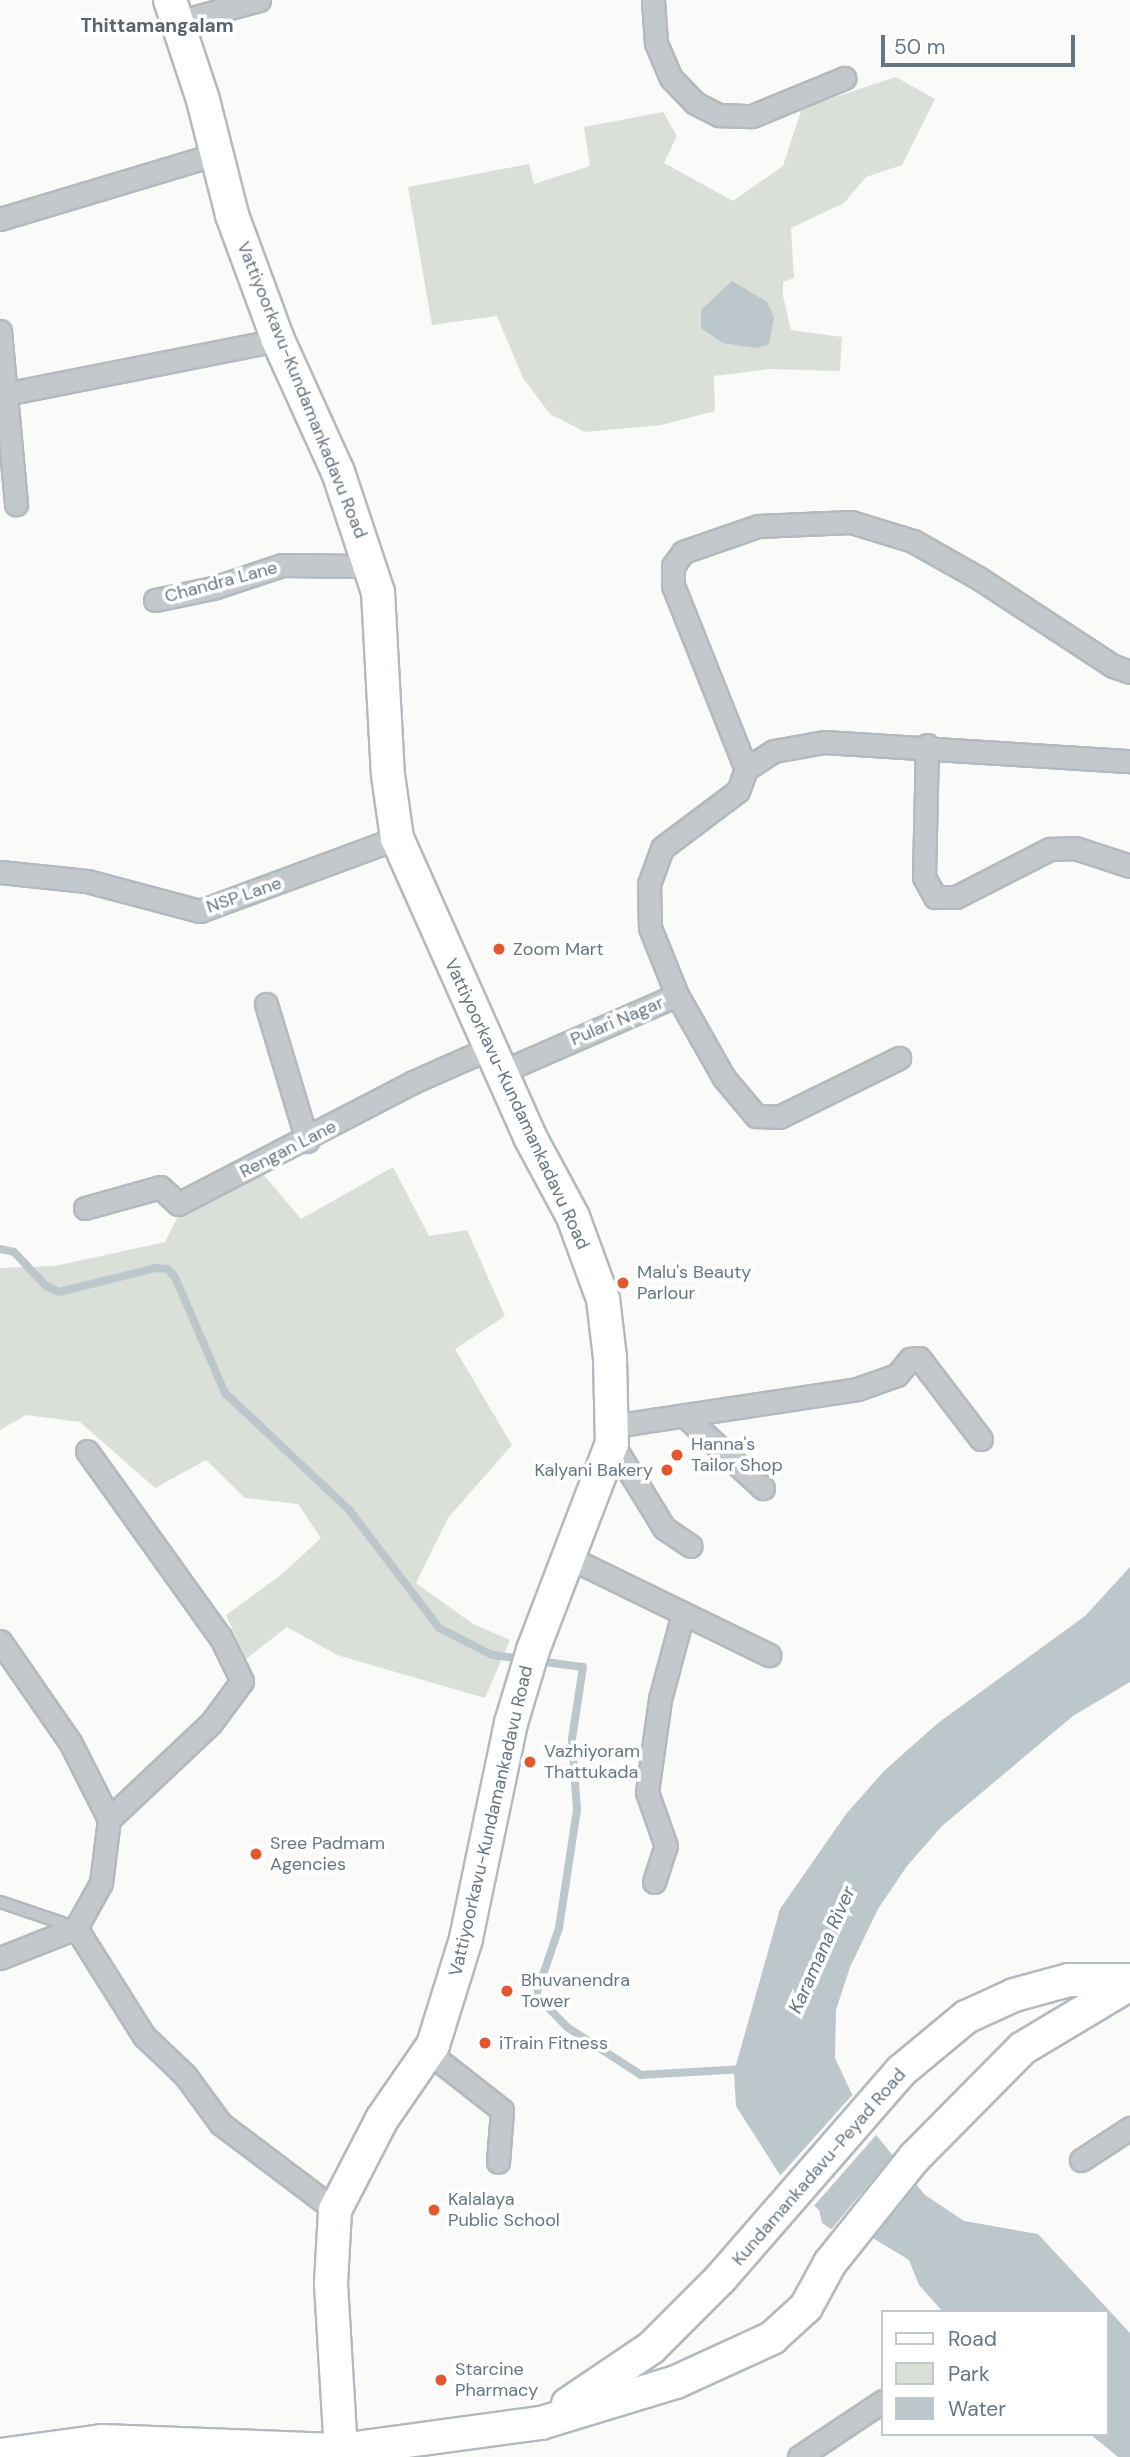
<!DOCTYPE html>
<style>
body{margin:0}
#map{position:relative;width:1130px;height:2457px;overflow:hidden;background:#fafaf8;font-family:"DM Sans",sans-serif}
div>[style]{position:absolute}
.green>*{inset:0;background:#dadfd7}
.water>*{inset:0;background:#bbc7cb}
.pier>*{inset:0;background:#fafaf8}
.stream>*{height:8px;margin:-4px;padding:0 4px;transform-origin:4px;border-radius:4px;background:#bbc7cb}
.roads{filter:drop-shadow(2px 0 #b3babf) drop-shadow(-2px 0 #b3babf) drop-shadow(0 2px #b3babf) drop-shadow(0 -2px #b3babf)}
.lane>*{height:10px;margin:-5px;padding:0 5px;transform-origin:5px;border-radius:5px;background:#c3c8cc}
.street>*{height:21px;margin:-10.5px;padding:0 10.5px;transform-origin:10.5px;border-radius:10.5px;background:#c3c8cc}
.secondary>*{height:32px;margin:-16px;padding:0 16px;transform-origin:16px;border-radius:16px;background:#fff}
.dots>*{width:19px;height:19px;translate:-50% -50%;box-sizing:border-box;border:4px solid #fff;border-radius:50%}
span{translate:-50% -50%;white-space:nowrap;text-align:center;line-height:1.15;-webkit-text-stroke:7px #fff;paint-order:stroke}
.street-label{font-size:18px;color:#657683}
.poi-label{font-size:18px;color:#657683}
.left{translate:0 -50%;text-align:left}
.right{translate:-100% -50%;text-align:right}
.neighbourhood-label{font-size:19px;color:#57646e;font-weight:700}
.water-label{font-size:19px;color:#60757c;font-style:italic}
.legend{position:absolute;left:881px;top:2310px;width:228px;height:126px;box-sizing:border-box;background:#fff;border:2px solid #c1c8cd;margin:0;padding:9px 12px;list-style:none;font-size:21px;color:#657683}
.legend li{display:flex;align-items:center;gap:14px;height:35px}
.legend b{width:35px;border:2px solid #c1c8cd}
.scale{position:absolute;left:881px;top:35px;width:194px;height:32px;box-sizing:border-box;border:4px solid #657683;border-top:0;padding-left:9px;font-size:21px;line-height:24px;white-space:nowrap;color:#657683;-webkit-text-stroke:5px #fff;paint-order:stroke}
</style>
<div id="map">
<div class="green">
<i style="clip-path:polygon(896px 77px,935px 99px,902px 165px,866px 177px,844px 203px,791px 228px,794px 278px,783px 282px,783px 296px,791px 330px,842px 337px,840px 371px,769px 369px,714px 376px,715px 411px,661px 425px,585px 432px,550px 414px,523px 378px,497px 316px,432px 325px,408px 187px,529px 164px,534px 184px,590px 166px,584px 127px,663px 112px,677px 136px,664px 163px,733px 201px,783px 166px,802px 108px)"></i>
<i style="clip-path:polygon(393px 1167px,429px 1236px,467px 1230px,505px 1316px,455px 1349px,512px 1445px,448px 1518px,416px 1583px,473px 1624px,510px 1640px,485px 1698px,337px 1655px,287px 1627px,246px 1659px,226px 1615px,281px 1575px,321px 1538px,298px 1504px,245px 1498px,206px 1460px,155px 1488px,80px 1422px,26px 1415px,0 1430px,0 1268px,55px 1266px,165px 1242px,179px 1214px,264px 1175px,301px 1219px)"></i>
</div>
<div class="water">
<i style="clip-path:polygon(732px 281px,767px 302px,774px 317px,769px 345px,755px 348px,723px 343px,701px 328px,701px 310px)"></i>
<i style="clip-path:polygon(1130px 1567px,1130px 1682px,1073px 1716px,942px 1826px,907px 1866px,878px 1909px,850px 1967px,836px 2010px,835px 2058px,864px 2120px,925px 2195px,964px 2221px,1038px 2234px,1130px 2333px,1130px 2457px,1118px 2457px,1090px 2434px,1107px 2434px,1107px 2312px,943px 2312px,919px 2285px,909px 2260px,861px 2231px,834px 2231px,822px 2223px,819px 2210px,780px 2175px,736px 2106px,734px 2072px,780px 1909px,846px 1814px,885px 1770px,938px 1723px,1085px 1616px)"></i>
</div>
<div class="pier">
<i style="clip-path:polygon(855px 2092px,878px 2133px,812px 2208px,778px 2178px)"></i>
<i style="clip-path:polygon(894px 2154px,918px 2183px,871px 2241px,860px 2235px,829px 2232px)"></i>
</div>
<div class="stream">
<i style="left:0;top:1249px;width:14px;rotate:12deg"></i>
<i style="left:14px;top:1252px;width:47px;rotate:46.7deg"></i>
<i style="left:46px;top:1286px;width:14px;rotate:25deg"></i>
<i style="left:59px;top:1292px;width:100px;rotate:-13.9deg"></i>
<i style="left:156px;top:1268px;width:11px;rotate:5deg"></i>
<i style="left:167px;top:1269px;width:11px;rotate:45deg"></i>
<i style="left:175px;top:1277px;width:126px;rotate:66.7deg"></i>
<i style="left:225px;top:1393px;width:172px;rotate:43.3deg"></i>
<i style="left:350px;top:1511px;width:147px;rotate:52.7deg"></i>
<i style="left:439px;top:1628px;width:59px;rotate:27deg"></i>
<i style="left:492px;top:1655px;width:32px;rotate:7deg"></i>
<i style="left:537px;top:1661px;width:46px;rotate:7.4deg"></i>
<i style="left:583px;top:1667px;width:73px;rotate:98.7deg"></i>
<i style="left:572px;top:1739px;width:71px;rotate:86deg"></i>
<i style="left:577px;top:1810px;width:119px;rotate:98.7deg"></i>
<i style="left:559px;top:1928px;width:71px;rotate:108.9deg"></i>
<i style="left:536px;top:1995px;width:45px;rotate:45.9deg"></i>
<i style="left:567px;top:2027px;width:88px;rotate:33deg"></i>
<i style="left:641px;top:2075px;width:103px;rotate:-3.3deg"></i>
</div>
<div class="roads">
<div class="lane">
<i style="left:0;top:1902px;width:78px;rotate:18.7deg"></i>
</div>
<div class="street">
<i style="left:653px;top:0;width:43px;rotate:86deg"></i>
<i style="left:656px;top:43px;width:38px;rotate:67deg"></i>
<i style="left:671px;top:78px;width:35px;rotate:46deg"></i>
<i style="left:695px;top:103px;width:27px;rotate:27deg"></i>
<i style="left:719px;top:115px;width:33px;rotate:2deg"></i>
<i style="left:752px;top:116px;width:100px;rotate:-22.4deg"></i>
<i style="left:177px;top:22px;width:85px;rotate:-15deg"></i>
<i style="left:0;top:219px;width:226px;rotate:-16.7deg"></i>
<i style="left:0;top:331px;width:174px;rotate:84.7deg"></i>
<i style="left:0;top:395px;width:283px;rotate:-11.2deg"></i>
<i style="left:155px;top:600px;width:59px;rotate:-11.7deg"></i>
<i style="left:213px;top:588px;width:73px;rotate:-18.4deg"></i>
<i style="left:282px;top:565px;width:89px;rotate:0.6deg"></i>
<i style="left:927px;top:745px;width:132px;rotate:91.3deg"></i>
<i style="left:924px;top:877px;width:23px;rotate:61deg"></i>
<i style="left:935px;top:897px;width:21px"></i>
<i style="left:956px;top:897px;width:106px;rotate:-27.1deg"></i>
<i style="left:1050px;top:849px;width:25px;rotate:-2deg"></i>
<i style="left:1075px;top:848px;width:58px;rotate:18.1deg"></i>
<i style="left:746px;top:769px;width:197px;rotate:-111.7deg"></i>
<i style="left:673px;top:586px;width:20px;rotate:-90deg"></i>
<i style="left:673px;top:566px;width:17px;rotate:-54deg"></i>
<i style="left:683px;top:552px;width:79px;rotate:-19.1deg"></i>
<i style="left:758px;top:526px;width:93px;rotate:-2.5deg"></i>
<i style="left:851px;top:522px;width:65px;rotate:17deg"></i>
<i style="left:913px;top:541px;width:73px;rotate:29.4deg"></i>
<i style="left:977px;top:577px;width:163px;rotate:33.2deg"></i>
<i style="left:1113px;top:666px;width:18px;rotate:19deg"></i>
<i style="left:746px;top:769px;width:33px;rotate:-33deg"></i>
<i style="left:774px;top:751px;width:51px;rotate:-10.2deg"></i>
<i style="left:824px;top:742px;width:307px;rotate:3.6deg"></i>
<i style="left:0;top:872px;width:87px;rotate:5.9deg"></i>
<i style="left:87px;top:881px;width:117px;rotate:14.9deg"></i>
<i style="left:200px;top:911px;width:210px;rotate:-20.3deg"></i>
<i style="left:677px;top:995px;width:95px;rotate:60.5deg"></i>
<i style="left:724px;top:1078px;width:50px;rotate:49.9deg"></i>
<i style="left:756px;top:1116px;width:23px;rotate:2deg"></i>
<i style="left:779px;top:1117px;width:134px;rotate:-26.2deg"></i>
<i style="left:266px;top:1004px;width:143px;rotate:73.3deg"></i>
<i style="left:501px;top:1072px;width:192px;rotate:-23.6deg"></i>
<i style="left:677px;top:995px;width:72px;rotate:-111.9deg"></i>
<i style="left:650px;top:928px;width:44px;rotate:-91.3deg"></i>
<i style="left:649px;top:884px;width:38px;rotate:-70deg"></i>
<i style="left:662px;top:848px;width:95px;rotate:-36.9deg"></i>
<i style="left:738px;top:791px;width:23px;rotate:-70deg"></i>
<i style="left:85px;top:1208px;width:78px;rotate:-15.6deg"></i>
<i style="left:160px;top:1187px;width:25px;rotate:43deg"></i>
<i style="left:178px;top:1204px;width:265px;rotate:-27.4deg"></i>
<i style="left:413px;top:1082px;width:84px;rotate:-23.8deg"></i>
<i style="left:686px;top:1417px;width:105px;rotate:42.7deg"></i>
<i style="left:613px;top:1426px;width:247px;rotate:-8.6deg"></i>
<i style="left:857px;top:1389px;width:42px;rotate:-19.3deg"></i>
<i style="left:897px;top:1375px;width:21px;rotate:-51deg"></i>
<i style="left:910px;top:1359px;width:9px;rotate:-6deg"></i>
<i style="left:919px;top:1358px;width:102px;rotate:52.6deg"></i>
<i style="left:612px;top:1443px;width:100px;rotate:58.5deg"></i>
<i style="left:664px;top:1528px;width:32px;rotate:34deg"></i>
<i style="left:87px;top:1451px;width:230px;rotate:54.4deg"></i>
<i style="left:221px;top:1638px;width:48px;rotate:64deg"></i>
<i style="left:242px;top:1681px;width:52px;rotate:126.4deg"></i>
<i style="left:211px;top:1723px;width:140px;rotate:136.7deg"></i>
<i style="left:568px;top:1557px;width:224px;rotate:26deg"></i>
<i style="left:0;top:1641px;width:123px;rotate:55.3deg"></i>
<i style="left:70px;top:1742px;width:86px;rotate:63.1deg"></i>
<i style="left:109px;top:1819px;width:64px;rotate:97.1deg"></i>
<i style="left:101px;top:1883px;width:51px;rotate:119.1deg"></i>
<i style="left:76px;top:1928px;width:128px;rotate:57.8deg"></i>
<i style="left:144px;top:2036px;width:57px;rotate:43.6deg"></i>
<i style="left:185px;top:2075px;width:61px;rotate:53.7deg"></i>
<i style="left:221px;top:2124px;width:143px;rotate:37deg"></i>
<i style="left:654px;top:1882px;width:38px;rotate:-72deg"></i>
<i style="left:666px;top:1846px;width:57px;rotate:-109.4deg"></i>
<i style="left:647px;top:1792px;width:94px;rotate:-82deg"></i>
<i style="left:660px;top:1699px;width:88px;rotate:-74.9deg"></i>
<i style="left:0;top:1958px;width:82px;rotate:-21.5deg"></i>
<i style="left:428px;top:2052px;width:94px;rotate:38.1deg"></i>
<i style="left:502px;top:2110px;width:52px;rotate:94.4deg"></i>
<i style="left:1081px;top:2160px;width:59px;rotate:-33.1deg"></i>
<i style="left:799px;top:2457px;width:101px;rotate:-33.7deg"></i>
</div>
<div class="secondary">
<i style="left:170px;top:0;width:105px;rotate:71.7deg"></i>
<i style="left:203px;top:100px;width:119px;rotate:75.8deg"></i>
<i style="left:232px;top:215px;width:133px;rotate:69.8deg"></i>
<i style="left:278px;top:340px;width:145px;rotate:65.6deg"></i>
<i style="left:338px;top:472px;width:126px;rotate:71.6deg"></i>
<i style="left:378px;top:592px;width:183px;rotate:86.9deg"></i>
<i style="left:388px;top:775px;width:64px;rotate:81.9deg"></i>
<i style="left:397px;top:838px;width:327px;rotate:66deg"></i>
<i style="left:530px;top:1137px;width:91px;rotate:61.7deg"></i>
<i style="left:573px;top:1217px;width:87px;rotate:69.9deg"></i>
<i style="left:603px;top:1299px;width:59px;rotate:83.2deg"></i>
<i style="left:610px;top:1358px;width:85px;rotate:88.7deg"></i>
<i style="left:612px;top:1443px;width:222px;rotate:110.9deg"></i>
<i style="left:533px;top:1650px;width:76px;rotate:106.8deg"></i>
<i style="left:511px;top:1723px;width:221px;rotate:101.8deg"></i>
<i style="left:466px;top:1939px;width:111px;rotate:107.3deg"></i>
<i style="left:433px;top:2045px;width:90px;rotate:124.6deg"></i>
<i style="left:382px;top:2119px;width:102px;rotate:117.3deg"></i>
<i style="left:335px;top:2210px;width:74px;rotate:93.1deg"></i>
<i style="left:331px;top:2284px;width:166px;rotate:86.6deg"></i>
<i style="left:568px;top:2404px;width:100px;rotate:-34deg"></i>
<i style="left:651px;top:2348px;width:99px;rotate:-45deg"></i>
<i style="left:721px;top:2278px;width:274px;rotate:-49deg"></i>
<i style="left:901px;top:2071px;width:85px;rotate:-39.7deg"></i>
<i style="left:966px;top:2017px;width:53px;rotate:-24.6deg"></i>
<i style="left:1014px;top:1995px;width:57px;rotate:-15.3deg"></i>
<i style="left:1069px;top:1980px;width:61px"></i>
<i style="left:0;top:2455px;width:103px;rotate:-7.8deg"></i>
<i style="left:102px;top:2441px;width:239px;rotate:2.2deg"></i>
<i style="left:341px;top:2450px;width:202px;rotate:-7.7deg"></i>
<i style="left:541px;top:2423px;width:141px;rotate:-16.9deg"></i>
<i style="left:676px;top:2382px;width:106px;rotate:-24.6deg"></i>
<i style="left:772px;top:2338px;width:46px;rotate:-42.4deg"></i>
<i style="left:806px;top:2307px;width:50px;rotate:-61.4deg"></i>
<i style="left:830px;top:2263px;width:136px;rotate:-51.3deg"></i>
<i style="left:915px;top:2157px;width:153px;rotate:-45.3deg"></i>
<i style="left:1023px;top:2048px;width:125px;rotate:-30.9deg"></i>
</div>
</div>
<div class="dots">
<i style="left:499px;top:949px;background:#e4572e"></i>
<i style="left:623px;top:1283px;background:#e4572e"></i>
<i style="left:677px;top:1455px;background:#e4572e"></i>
<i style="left:667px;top:1470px;background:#e4572e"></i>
<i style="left:530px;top:1762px;background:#e4572e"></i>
<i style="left:256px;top:1854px;background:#e4572e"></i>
<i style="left:507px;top:1991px;background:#e4572e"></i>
<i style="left:485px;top:2043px;background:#e4572e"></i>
<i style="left:434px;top:2210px;background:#e4572e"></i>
<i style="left:441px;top:2380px;background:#e4572e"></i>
</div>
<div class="street-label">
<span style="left:302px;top:390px;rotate:68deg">Vattiyoorkavu-Kundamankadavu Road</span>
<span style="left:221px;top:582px;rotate:-15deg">Chandra Lane</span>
<span style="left:244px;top:895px;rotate:-19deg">NSP Lane</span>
<span style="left:617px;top:1021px;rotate:-23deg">Pulari Nagar</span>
<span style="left:517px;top:1104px;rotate:65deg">Vattiyoorkavu-Kundamankadavu Road</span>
<span style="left:288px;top:1149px;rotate:-27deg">Rengan Lane</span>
<span style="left:491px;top:1821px;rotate:-77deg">Vattiyoorkavu-Kundamankadavu Road</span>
<span style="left:819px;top:2167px;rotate:-49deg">Kundamankadavu-Peyad Road</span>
</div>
<div class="poi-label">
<span class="left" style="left:513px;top:949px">Zoom Mart</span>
<span class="left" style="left:637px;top:1283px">Malu's Beauty<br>Parlour</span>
<span class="left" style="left:691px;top:1455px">Hanna's<br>Tailor Shop</span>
<span class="right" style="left:653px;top:1470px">Kalyani Bakery</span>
<span class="left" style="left:544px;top:1762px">Vazhiyoram<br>Thattukada</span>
<span class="left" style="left:270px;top:1854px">Sree Padmam<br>Agencies</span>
<span class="left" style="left:521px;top:1991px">Bhuvanendra<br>Tower</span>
<span class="left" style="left:499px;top:2043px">iTrain Fitness</span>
<span class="left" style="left:448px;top:2210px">Kalalaya<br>Public School</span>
<span class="left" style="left:455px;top:2380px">Starcine<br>Pharmacy</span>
</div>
<div class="neighbourhood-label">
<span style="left:157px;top:26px">Thittamangalam</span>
</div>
<div class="water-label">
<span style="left:822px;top:1950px;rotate:-66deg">Karamana River</span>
</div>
<ul class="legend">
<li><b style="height:9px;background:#fff"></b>Road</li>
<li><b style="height:19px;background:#dadfd7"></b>Park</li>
<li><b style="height:19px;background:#bbc7cb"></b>Water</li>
</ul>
<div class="scale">50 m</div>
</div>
